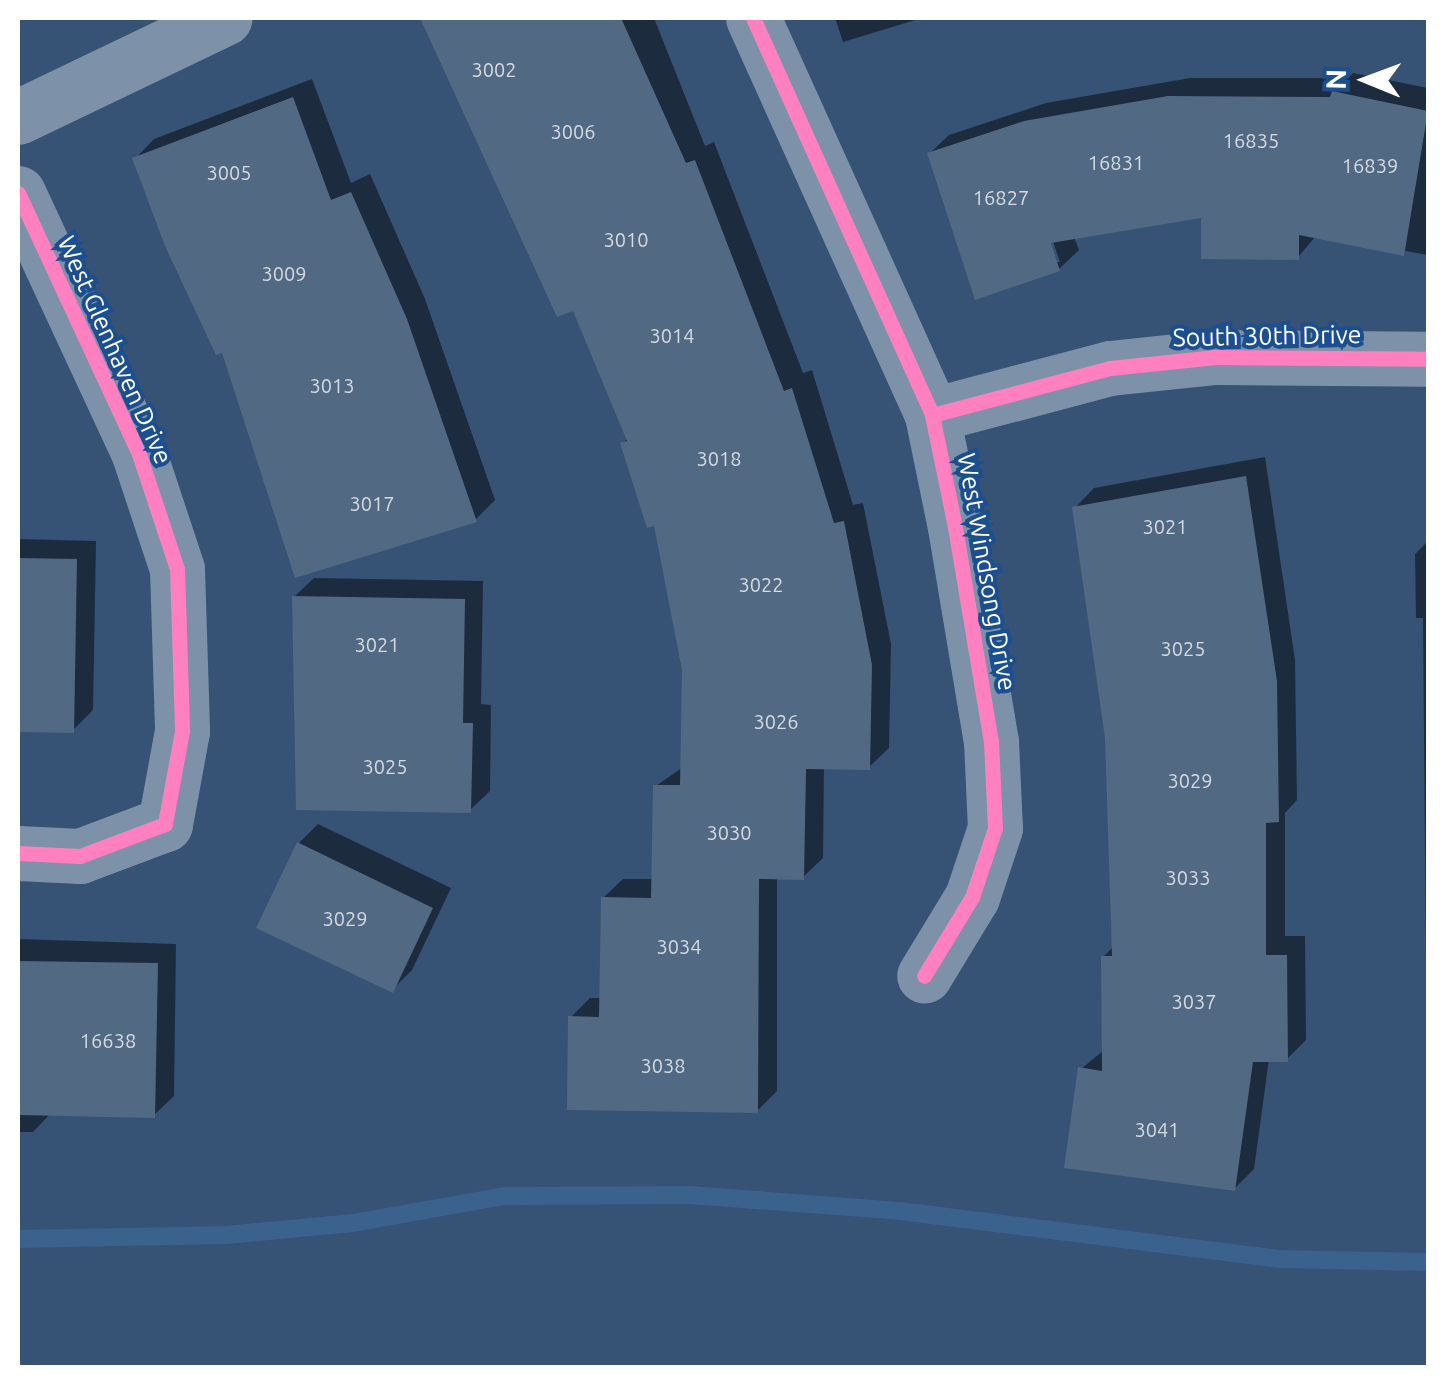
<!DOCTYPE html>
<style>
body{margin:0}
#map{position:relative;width:1446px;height:1385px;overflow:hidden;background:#365274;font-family:Ubuntu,sans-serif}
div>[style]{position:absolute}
.shadow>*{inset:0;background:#0007}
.stream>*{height:18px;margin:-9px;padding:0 9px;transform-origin:9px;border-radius:9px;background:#3b618d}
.building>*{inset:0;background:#526984}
.minor>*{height:55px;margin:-27.5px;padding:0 27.5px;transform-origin:27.5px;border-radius:27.5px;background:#7d92a8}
.cycleway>*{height:15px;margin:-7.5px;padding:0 7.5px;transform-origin:7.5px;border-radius:7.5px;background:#ff80c0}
span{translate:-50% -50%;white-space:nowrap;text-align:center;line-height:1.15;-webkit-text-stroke:8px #1b4f8f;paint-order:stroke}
.number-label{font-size:20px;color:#d4dae0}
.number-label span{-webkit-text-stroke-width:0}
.street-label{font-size:25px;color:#fff}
.frame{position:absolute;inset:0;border:20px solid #fff;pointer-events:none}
.north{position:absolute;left:1316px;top:30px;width:100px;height:100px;-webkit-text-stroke:8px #1b4f8f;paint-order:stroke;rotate:271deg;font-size:28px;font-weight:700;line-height:40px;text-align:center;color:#fff}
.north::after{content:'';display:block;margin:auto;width:35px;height:45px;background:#fff;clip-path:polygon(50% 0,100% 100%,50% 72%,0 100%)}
</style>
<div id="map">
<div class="shadow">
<i style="clip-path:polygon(423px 18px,654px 18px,705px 146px,714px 142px,803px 373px,812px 370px,853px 505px,863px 503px,891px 644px,889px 748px,869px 767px,824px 767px,823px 858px,803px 877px,777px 877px,777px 1091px,757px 1111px,571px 1017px,590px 998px,602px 998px,603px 898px,623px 879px,654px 879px,656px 786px,683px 767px,685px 669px,656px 522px,623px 443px,628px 438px,574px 308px,558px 314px)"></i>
<i style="clip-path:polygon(835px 18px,922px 18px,843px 42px)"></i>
<i style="clip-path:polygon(evenodd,1353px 73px,1428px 88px,1428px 255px,1317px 235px,1298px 257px,1204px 215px,1074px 237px,1079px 250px,1059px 269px,929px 154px,949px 135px,1046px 103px,1190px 78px,1348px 78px,1353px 73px,1049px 230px,1060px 262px,1054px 262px,1049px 230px)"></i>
<i style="clip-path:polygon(312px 79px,351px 183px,370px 174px,425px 299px,495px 500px,476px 519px,223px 349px,135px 159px,154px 139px)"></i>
<i style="clip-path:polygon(1265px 457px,1295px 660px,1297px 800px,1285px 813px,1285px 936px,1305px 936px,1306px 1040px,1287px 1059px,1269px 1059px,1254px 1169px,1234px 1189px,1081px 1069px,1104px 1050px,1103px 957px,1114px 946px,1107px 738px,1075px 508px,1094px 488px)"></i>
<i style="clip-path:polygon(18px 539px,96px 541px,93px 710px,73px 730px,18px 730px)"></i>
<i style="clip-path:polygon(1428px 541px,1428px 962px,1426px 962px,1423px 618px,1416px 618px,1415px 554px)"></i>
<i style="clip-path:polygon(314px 578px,483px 581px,481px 704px,491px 705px,490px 791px,470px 810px,294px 597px)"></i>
<i style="clip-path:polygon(318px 824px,451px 888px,412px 970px,392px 990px,299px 843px)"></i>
<i style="clip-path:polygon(18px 939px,176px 944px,174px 1096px,154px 1115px,51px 1113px,33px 1132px,18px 1132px)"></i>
</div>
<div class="stream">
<i style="left:18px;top:1239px;width:208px;rotate:-1.1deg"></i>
<i style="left:226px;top:1235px;width:128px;rotate:-5.4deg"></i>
<i style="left:353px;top:1223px;width:154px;rotate:-10.1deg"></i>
<i style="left:505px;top:1196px;width:184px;rotate:-0.3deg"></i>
<i style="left:689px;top:1195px;width:212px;rotate:4.3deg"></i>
<i style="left:900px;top:1211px;width:384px;rotate:7.2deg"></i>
<i style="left:1281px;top:1259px;width:147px;rotate:1.2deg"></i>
</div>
<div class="building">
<i style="clip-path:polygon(420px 18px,621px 18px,686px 163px,695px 160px,784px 391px,792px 388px,834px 523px,844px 521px,872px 665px,870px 770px,806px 769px,804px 880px,759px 879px,758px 1113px,567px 1110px,568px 1016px,599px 1017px,601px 897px,651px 898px,653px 785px,680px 785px,682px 670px,654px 526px,647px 528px,620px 443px,627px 441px,573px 311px,557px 317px)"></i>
<i style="clip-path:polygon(1332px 91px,1428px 111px,1404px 256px,1299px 235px,1299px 260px,1201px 259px,1201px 218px,1051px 243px,1060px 271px,975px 300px,927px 153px,1024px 121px,1168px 96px,1330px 97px)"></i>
<i style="clip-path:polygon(293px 97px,331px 200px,351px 192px,407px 319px,477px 522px,295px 578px,222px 353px,216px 355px,165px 246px,132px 158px)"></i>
<i style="clip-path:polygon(1246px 476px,1277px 681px,1279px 822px,1266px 823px,1266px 955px,1287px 955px,1288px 1062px,1253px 1062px,1235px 1191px,1064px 1168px,1078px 1067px,1102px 1071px,1101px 956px,1112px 956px,1105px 738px,1072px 507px)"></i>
<i style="clip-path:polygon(18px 558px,77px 559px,74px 733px,18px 732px)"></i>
<i style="clip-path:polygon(292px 596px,465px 599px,463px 723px,473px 723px,471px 813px,296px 810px)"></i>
<i style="clip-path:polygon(297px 842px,433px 908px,393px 993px,256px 928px)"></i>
<i style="clip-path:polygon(18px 961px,158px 963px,155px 1118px,18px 1115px)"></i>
</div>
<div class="minor">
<i style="left:753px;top:18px;width:435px;rotate:65.7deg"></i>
<i style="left:932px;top:415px;width:114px;rotate:78.4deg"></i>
<i style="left:955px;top:527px;width:217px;rotate:80.5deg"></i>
<i style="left:991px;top:741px;width:87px;rotate:87.4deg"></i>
<i style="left:995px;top:828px;width:73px;rotate:108.4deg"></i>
<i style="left:972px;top:897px;width:92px;rotate:121.3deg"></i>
<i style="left:18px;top:117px;width:229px;rotate:-25.6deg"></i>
<i style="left:18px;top:193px;width:288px;rotate:65.1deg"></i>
<i style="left:139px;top:454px;width:121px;rotate:71.7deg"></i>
<i style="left:177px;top:569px;width:162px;rotate:88.2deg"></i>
<i style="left:182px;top:731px;width:95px;rotate:100.4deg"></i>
<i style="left:165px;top:824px;width:91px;rotate:159.4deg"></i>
<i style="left:80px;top:856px;width:62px;rotate:-177.2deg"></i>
<i style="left:932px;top:415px;width:184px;rotate:-14.8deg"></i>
<i style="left:1110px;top:368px;width:106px;rotate:-6deg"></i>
<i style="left:1215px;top:357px;width:213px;rotate:0.5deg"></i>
</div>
<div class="cycleway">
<i style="left:753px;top:18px;width:435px;rotate:65.7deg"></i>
<i style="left:932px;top:415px;width:114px;rotate:78.4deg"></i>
<i style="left:955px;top:527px;width:217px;rotate:80.5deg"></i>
<i style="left:991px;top:741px;width:87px;rotate:87.4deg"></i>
<i style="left:995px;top:828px;width:73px;rotate:108.4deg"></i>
<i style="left:972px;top:897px;width:92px;rotate:121.3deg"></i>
<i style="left:18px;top:193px;width:288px;rotate:65.1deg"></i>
<i style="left:139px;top:454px;width:121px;rotate:71.7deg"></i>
<i style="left:177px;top:569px;width:162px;rotate:88.2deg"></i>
<i style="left:182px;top:731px;width:95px;rotate:100.4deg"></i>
<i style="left:165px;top:824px;width:91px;rotate:159.4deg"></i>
<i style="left:80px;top:856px;width:62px;rotate:-177.2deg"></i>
<i style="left:932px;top:415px;width:184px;rotate:-14.8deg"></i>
<i style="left:1110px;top:368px;width:106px;rotate:-6deg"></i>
<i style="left:1215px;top:357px;width:213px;rotate:0.5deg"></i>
</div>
<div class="number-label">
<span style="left:494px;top:69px">3002</span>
<span style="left:573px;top:131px">3006</span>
<span style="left:1251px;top:140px">16835</span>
<span style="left:1116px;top:162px">16831</span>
<span style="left:1370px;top:165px">16839</span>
<span style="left:229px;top:172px">3005</span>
<span style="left:1001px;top:197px">16827</span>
<span style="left:626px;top:239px">3010</span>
<span style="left:284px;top:273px">3009</span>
<span style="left:672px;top:335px">3014</span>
<span style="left:332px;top:385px">3013</span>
<span style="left:719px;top:458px">3018</span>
<span style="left:372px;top:503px">3017</span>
<span style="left:1165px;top:526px">3021</span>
<span style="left:761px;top:584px">3022</span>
<span style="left:377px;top:644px">3021</span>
<span style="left:1183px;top:648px">3025</span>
<span style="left:776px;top:721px">3026</span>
<span style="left:385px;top:766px">3025</span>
<span style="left:1190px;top:780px">3029</span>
<span style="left:729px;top:832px">3030</span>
<span style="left:1188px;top:877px">3033</span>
<span style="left:345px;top:918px">3029</span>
<span style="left:679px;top:946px">3034</span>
<span style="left:1194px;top:1001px">3037</span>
<span style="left:108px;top:1040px">16638</span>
<span style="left:663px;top:1065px">3038</span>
<span style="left:1157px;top:1129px">3041</span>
</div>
<div class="street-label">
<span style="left:1267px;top:336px;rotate:-1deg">South 30th Drive</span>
<span style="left:115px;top:350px;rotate:66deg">West Glenhaven Drive</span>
<span style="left:987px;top:572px;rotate:80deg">West Windsong Drive</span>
</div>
<div class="frame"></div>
<div class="north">N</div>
</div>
